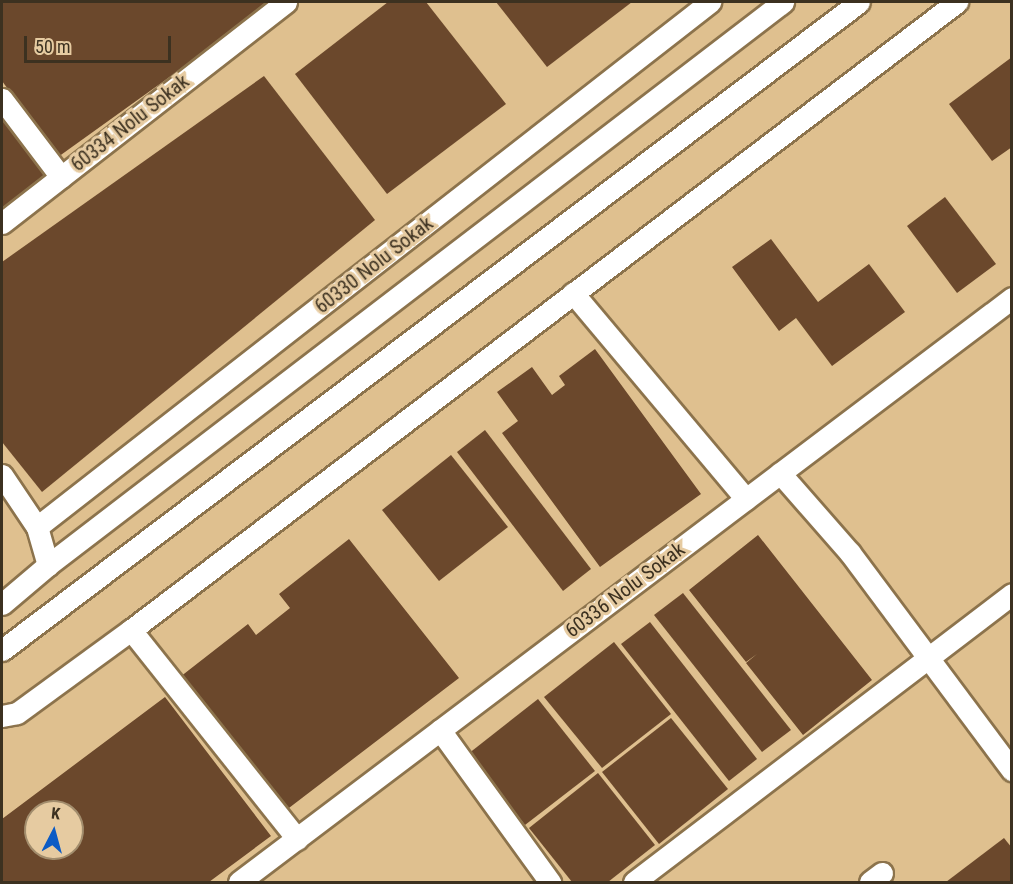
<!DOCTYPE html>
<style>
body{margin:0}
#map{position:relative;width:1013px;height:884px;overflow:hidden;background:#e6cba1;font-family:"Roboto Condensed",sans-serif}
div>[style]{position:absolute}
.built>*{inset:0;background:#dfc08f}
.building>*{inset:0;background:#6b482c}
.roads{filter:drop-shadow(2px 0 #8c734c) drop-shadow(-2px 0 #8c734c) drop-shadow(0 2px #8c734c) drop-shadow(0 -2px #8c734c)}
.minor>*{height:21px;margin:-10.5px;padding:0 10.5px;transform-origin:10.5px;border-radius:10.5px;background:#fff}
span{translate:-50% -50%;white-space:nowrap;text-align:center;line-height:1.15;-webkit-text-stroke:6px #e6cba1;paint-order:stroke}
.street-label{font-size:20px;color:#3c3120}
.frame{position:absolute;inset:0;border:3px solid #3c3120;pointer-events:none}
.north{position:absolute;left:24px;top:800px;width:60px;height:60px;box-sizing:border-box;background:#e6cba1;border:2px solid #a28d6d;border-radius:50%;rotate:6deg;font-size:16px;font-weight:700;line-height:24px;text-align:center;color:#3c3120}
.north::after{content:'';display:block;margin:auto;width:21px;height:27px;background:#0b5bc5;clip-path:polygon(50% 0,100% 100%,50% 72%,0 100%)}
.scale{position:absolute;left:24px;top:36px;width:147px;height:27px;box-sizing:border-box;border:3px solid #3c3120;border-top:0;padding-left:8px;font-size:18px;line-height:21px;white-space:nowrap;color:#3c3120;-webkit-text-stroke:4px #e6cba1;paint-order:stroke}
</style>
<div id="map">
<div class="built">
<i style="clip-path:polygon(evenodd,2px 2px,1011px 2px,1011px 882px,2px 882px,2px 2px,36px 812px,72px 812px,72px 848px,36px 848px,36px 812px)"></i>
</div>
<div class="building">
<i style="clip-path:polygon(2px 2px,274px 2px,58px 157px,2px 81px)"></i>
<i style="clip-path:polygon(388px 2px,426px 2px,506px 104px,387px 194px,295px 74px)"></i>
<i style="clip-path:polygon(496px 2px,632px 2px,547px 67px)"></i>
<i style="clip-path:polygon(1012px 57px,1012px 147px,992px 161px,949px 104px)"></i>
<i style="clip-path:polygon(264px 76px,375px 220px,42px 492px,2px 442px,2px 262px)"></i>
<i style="clip-path:polygon(2px 116px,47px 173px,2px 209px)"></i>
<i style="clip-path:polygon(945px 197px,996px 264px,957px 293px,907px 226px)"></i>
<i style="clip-path:polygon(771px 239px,818px 302px,869px 264px,905px 312px,832px 366px,796px 318px,779px 331px,732px 267px)"></i>
<i style="clip-path:polygon(595px 349px,701px 494px,600px 567px,502px 433px,518px 421px,497px 392px,532px 367px,552px 395px,565px 385px,559px 376px)"></i>
<i style="clip-path:polygon(485px 430px,591px 569px,563px 591px,457px 452px)"></i>
<i style="clip-path:polygon(451px 455px,508px 527px,439px 581px,382px 510px)"></i>
<i style="clip-path:polygon(758px 535px,872px 680px,803px 735px,746px 663px,757px 654px,746px 662px,689px 590px)"></i>
<i style="clip-path:polygon(349px 539px,459px 678px,285px 811px,180px 677px,248px 624px,256px 635px,290px 608px,279px 594px)"></i>
<i style="clip-path:polygon(683px 593px,791px 730px,762px 752px,654px 615px)"></i>
<i style="clip-path:polygon(650px 622px,757px 759px,729px 781px,621px 644px)"></i>
<i style="clip-path:polygon(614px 642px,671px 714px,602px 768px,544px 697px)"></i>
<i style="clip-path:polygon(evenodd,165px 697px,271px 836px,209px 882px,2px 882px,2px 819px,165px 697px,36px 812px,72px 812px,72px 848px,36px 848px,36px 812px)"></i>
<i style="clip-path:polygon(538px 699px,595px 771px,525px 825px,468px 754px)"></i>
<i style="clip-path:polygon(671px 718px,728px 789px,659px 844px,602px 772px)"></i>
<i style="clip-path:polygon(598px 773px,655px 845px,608px 882px,572px 882px,529px 828px)"></i>
<i style="clip-path:polygon(1004px 838px,1012px 848px,1012px 882px,946px 882px)"></i>
</div>
<div class="roads">
<div class="minor">
<i style="left:2px;top:99px;width:98px;rotate:52.9deg"></i>
<i style="left:2px;top:223px;width:360px;rotate:-37.9deg"></i>
<i style="left:573px;top:293px;width:269px;rotate:50deg"></i>
<i style="left:780px;top:473px;width:106px;rotate:48.8deg"></i>
<i style="left:850px;top:553px;width:271px;rotate:53.3deg"></i>
<i style="left:2px;top:475px;width:63px;rotate:56.1deg"></i>
<i style="left:37px;top:527px;width:40px;rotate:74deg"></i>
<i style="left:37px;top:527px;width:854px;rotate:-37.96deg"></i>
<i style="left:2px;top:604px;width:60px;rotate:-40.3deg"></i>
<i style="left:48px;top:565px;width:926px;rotate:-37.45deg"></i>
<i style="left:131px;top:630px;width:267px;rotate:51.5deg"></i>
<i style="left:2px;top:650px;width:1074px;rotate:-37.09deg"></i>
<i style="left:2px;top:716px;width:15px;rotate:-11deg"></i>
<i style="left:17px;top:713px;width:141px;rotate:-36.1deg"></i>
<i style="left:131px;top:630px;width:1038px;rotate:-37.25deg"></i>
<i style="left:440px;top:730px;width:188px;rotate:54.1deg"></i>
<i style="left:239px;top:882px;width:969px;rotate:-37.07deg"></i>
<i style="left:634px;top:882px;width:475px;rotate:-37.3deg"></i>
<i style="left:870px;top:882px;width:15px;rotate:-37deg"></i>
</div>
</div>
<div class="street-label">
<span style="left:130px;top:123px;rotate:-38deg">60334 Nolu Sokak</span>
<span style="left:374px;top:265px;rotate:-38deg">60330 Nolu Sokak</span>
<span style="left:625px;top:590px;rotate:-37deg">60336 Nolu Sokak</span>
</div>
<div class="frame"></div>
<div class="north">K</div>
<div class="scale">50 m</div>
</div>
